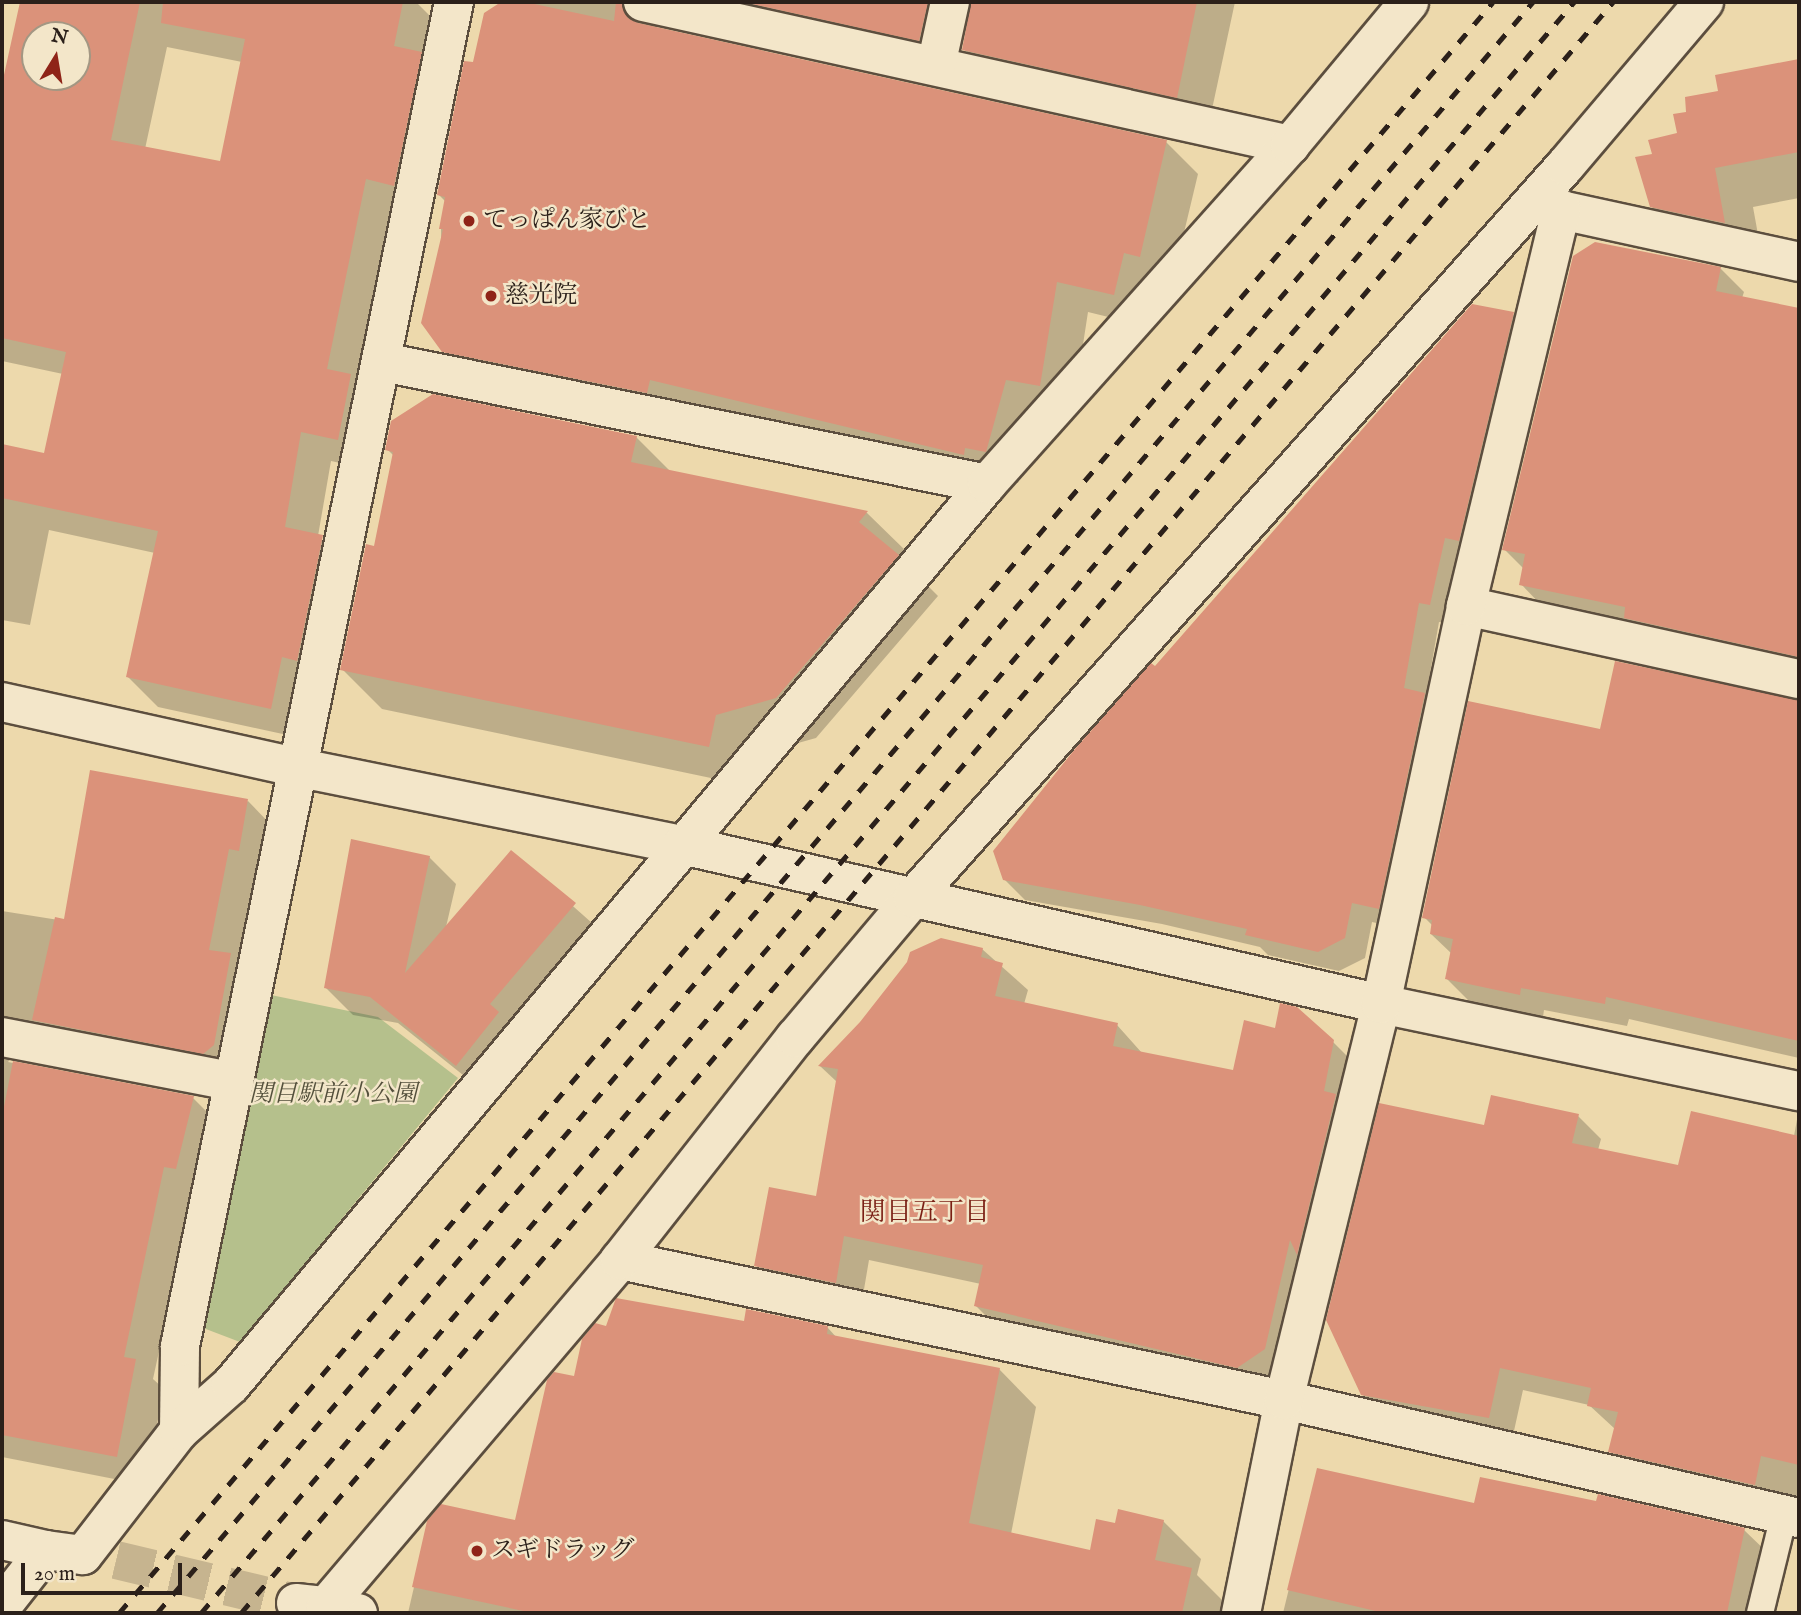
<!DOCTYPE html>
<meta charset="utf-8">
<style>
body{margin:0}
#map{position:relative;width:1801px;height:1615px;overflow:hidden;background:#edd9ac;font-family:"IM FELL English","Noto Serif JP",serif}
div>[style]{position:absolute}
.green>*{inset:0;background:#b5c08c}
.shadow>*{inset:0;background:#0003}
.building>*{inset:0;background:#db927a}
.minor-tunnel>*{height:38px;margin-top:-19px;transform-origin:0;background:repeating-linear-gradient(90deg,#c6b48f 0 38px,transparent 0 57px)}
.roads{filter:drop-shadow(2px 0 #5c4e3e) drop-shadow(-2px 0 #5c4e3e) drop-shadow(0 2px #5c4e3e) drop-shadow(0 -2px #5c4e3e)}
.service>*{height:26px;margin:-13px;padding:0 13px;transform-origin:13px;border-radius:13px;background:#f3e6c9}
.minor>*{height:38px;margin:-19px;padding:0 19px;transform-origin:19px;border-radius:19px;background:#f3e6c9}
.tertiary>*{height:38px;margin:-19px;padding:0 19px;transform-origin:19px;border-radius:19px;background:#f3e6c9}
.rail>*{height:5px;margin-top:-2.5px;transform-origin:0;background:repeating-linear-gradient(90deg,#2b201a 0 12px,transparent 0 24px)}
.dots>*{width:19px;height:19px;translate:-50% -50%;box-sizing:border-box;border:4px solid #f3e6c9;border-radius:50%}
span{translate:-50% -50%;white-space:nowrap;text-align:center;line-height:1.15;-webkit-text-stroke:5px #f3e6c9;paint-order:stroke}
.poi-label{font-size:24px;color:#2b201a}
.left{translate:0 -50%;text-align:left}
.park-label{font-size:24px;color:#54503c;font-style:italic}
.neighbourhood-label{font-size:26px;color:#7a1f14}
.frame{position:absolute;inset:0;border:4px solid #2b201a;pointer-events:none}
.north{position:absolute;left:21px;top:21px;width:70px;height:70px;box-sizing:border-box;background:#f3e6c9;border:2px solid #a39783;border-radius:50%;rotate:11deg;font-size:19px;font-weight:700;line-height:28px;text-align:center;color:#2b201a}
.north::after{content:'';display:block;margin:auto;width:24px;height:32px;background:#8f2418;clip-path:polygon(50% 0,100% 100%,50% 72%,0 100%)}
.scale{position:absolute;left:21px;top:1563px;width:161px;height:32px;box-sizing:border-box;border:4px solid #2b201a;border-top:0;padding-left:9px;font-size:21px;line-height:24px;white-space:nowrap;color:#2b201a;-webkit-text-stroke:5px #f3e6c9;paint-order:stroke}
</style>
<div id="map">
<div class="green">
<i style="clip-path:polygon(266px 994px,378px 1017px,458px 1078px,240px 1342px,198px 1326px)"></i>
</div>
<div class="shadow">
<i style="clip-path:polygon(evenodd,21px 2px,416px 2px,435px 21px,368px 469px,331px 461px,318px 536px,352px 567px,301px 738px,158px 707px,128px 677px,155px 553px,49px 530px,30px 625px,2px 620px,2px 446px,45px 455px,63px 374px,2px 361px,2px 90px,21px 2px,35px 35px,77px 35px,77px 77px,35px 77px,35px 35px,21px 2px,167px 47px,242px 62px,221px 163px,145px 149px,167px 47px)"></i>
<i style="clip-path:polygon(504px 2px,1235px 2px,1208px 128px,996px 81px,964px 49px,969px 18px,965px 19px,951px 71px,659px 18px,656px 29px,1166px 142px,1198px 174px,1171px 287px,1145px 326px,1088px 312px,1072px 416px,1037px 411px,1018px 483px,475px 383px,443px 350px,441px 228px,446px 202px,439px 195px,486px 14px)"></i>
<i style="clip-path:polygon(1799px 61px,1799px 198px,1753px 207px,1763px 262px,1691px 246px,1651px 206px,1654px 155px,1679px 134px,1688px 113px,1720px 92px,1717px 76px)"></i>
<i style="clip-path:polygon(1664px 257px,1721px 269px,1744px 292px,1742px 298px,1799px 313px,1799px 674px,1544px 608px,1521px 584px,1524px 569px,1504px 549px)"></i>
<i style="clip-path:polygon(1513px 314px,1533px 334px,1450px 624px,1439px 622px,1426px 696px,1445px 714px,1399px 928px,1372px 922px,1365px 958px,1339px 971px,1268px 955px,1260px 947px,1162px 924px,1025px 900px,1004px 879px,1155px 669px)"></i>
<i style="clip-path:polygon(636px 437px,671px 472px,867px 513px,907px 552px,901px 559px,938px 596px,816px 738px,755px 755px,749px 786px,382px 709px,342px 669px,375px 548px,394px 456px,387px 449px)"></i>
<i style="clip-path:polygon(1799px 702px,1799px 1058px,1629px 1019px,1627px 1026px,1544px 1010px,1543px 1017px,1470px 1002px,1447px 979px,1452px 954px,1431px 934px,1433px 926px,1424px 917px,1601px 731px)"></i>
<i style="clip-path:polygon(248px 801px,276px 830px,242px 1073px,23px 1045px,8px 1062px,193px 1098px,222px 1127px,193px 1195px,153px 1379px,164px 1389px,145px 1485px,2px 1457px,2px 911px,65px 921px)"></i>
<i style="clip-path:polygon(512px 852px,601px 931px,483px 1091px,398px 1023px,353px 1015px,326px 988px,429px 857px,456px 884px,446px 927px)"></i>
<i style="clip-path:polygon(982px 949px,1028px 990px,1024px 1004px,1117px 1025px,1142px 1053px,1235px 1072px,1333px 1042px,1358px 1067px,1290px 1374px,1263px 1392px,1001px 1331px,975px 1305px,981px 1284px,869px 1260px,861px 1307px,782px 1291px,756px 1265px,818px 1198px,837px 1082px,820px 1066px)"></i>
<i style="clip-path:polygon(1798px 1114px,1799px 1510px,1633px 1474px,1610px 1451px,1615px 1429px,1589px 1405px,1523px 1390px,1512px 1440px,1386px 1418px,1362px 1394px,1485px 1127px,1578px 1116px,1601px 1139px,1598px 1150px,1679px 1167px,1794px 1136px)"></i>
<i style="clip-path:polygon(745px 1323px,828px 1328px,837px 1338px,999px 1369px,1036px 1407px,1011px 1534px,1091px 1552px,1116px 1525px,1163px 1521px,1201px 1559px,1197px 1575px,1229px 1607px,1227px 1613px,408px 1613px,429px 1522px,517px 1522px,576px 1378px,607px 1328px)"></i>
<i style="clip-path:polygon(1318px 1470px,1475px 1505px,1744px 1530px,1769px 1554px,1756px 1613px,1283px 1613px)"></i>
</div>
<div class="building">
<i style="clip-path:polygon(evenodd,20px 2px,140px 2px,111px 140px,220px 161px,245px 39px,161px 23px,163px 2px,403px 2px,394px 46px,422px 52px,394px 186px,366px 179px,327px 369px,351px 374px,338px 440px,301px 432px,285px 527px,323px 535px,297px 661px,282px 657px,271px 709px,126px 677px,158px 531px,2px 498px,2px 444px,44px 453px,66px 352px,2px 338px,2px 84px,20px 2px,35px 35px,77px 35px,77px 77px,35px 77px,35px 35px)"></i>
<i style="clip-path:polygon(501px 2px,525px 2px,614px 21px,616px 2px,622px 2px,628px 18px,638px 23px,1167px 140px,1140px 257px,1124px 253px,1114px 295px,1057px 282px,1040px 386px,1006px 380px,986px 452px,965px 448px,964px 455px,650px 380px,647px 393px,442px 352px,421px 323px,443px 229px,439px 229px,445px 197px,437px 195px,464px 61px,473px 62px,484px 13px)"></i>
<i style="clip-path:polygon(743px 2px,928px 2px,919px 41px)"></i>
<i style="clip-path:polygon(971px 2px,1197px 2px,1177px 98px,962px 50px)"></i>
<i style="clip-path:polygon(1799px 59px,1799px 152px,1715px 168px,1725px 223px,1650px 207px,1635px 157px,1652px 154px,1648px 140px,1677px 133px,1673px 114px,1686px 112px,1685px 97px,1718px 91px,1715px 75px)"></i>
<i style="clip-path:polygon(1595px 242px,1721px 267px,1716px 291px,1799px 308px,1799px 657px,1624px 618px,1625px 607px,1519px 585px,1525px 554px,1502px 550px,1573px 256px)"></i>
<i style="clip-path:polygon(1472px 304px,1514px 312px,1459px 541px,1445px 538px,1430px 605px,1419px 603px,1404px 688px,1425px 693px,1379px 909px,1352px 903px,1345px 938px,1318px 952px,1245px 935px,1247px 929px,1140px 905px,1003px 880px,993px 851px,1075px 749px,1151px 663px,1155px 666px)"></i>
<i style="clip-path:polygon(433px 394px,637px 436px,631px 462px,868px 511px,859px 522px,899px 555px,776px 698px,716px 715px,709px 747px,340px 670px,366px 544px,374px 546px,393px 452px,385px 450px,391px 421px)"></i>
<i style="clip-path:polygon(1615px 661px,1799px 700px,1799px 1041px,1606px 997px,1605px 1004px,1521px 988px,1520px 995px,1445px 979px,1453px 939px,1430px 934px,1432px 920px,1422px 918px,1468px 701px,1600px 729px)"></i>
<i style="clip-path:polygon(90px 770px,248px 799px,239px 851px,229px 849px,209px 950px,231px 953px,214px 1045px,203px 1054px,32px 1020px,55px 917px,64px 919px)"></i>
<i style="clip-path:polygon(351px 839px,430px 856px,405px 973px,511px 850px,576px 903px,490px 1004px,499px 1012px,456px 1066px,370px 997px,324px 988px)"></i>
<i style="clip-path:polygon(941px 938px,983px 948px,981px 957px,1003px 963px,995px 996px,1118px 1023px,1113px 1046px,1233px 1070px,1244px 1020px,1275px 1028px,1280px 1003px,1297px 1007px,1334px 1040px,1324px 1091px,1336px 1094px,1297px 1255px,1290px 1240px,1265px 1349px,1237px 1368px,974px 1306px,983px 1265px,844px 1236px,836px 1283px,754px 1266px,769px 1187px,816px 1196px,838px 1069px,818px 1066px,860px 1022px,907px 962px,910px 952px)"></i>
<i style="clip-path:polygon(13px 1061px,194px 1096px,176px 1169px,164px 1167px,124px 1357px,136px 1359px,117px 1457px,2px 1435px,2px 1117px)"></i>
<i style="clip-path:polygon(1491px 1095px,1579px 1114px,1572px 1143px,1678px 1165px,1691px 1111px,1799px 1136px,1799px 1465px,1761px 1456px,1755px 1485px,1608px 1452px,1618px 1412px,1587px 1406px,1591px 1388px,1500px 1368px,1489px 1418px,1361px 1395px,1326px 1320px,1379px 1103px,1484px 1125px)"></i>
<i style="clip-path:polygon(616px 1298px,744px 1321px,746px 1309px,828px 1326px,827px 1334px,1000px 1368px,969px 1523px,1090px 1550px,1096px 1519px,1115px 1523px,1118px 1509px,1164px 1520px,1155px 1560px,1192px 1568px,1182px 1613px,533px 1613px,412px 1587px,427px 1521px,441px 1504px,515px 1520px,547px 1380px,554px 1372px,574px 1376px,582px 1339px,595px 1323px,606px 1326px)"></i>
<i style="clip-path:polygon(1317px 1468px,1474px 1503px,1480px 1477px,1596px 1501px,1598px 1494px,1745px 1528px,1727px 1613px,1384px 1613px,1287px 1590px)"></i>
</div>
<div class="minor-tunnel">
<i style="left:116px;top:1560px;width:185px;rotate:13.4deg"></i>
</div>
<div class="roads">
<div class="service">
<i style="left:1760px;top:1613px;width:101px;rotate:-76.2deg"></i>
</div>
<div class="minor">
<i style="left:643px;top:2px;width:663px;rotate:12.46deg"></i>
<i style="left:936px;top:66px;width:66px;rotate:-77.7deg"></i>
<i style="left:1538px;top:205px;width:267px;rotate:12.3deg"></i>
<i style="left:383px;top:362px;width:616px;rotate:11.42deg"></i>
<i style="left:1466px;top:606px;width:341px;rotate:12.4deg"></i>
<i style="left:2px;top:702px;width:305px;rotate:12.5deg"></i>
<i style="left:300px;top:768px;width:390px;rotate:11.4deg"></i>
<i style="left:682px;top:845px;width:717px;rotate:12.81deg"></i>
<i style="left:1381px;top:1004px;width:427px;rotate:11.8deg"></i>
<i style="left:2px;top:1037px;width:237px;rotate:10.9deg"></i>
<i style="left:620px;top:1260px;width:679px;rotate:11.91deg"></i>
<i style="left:1284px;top:1400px;width:528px;rotate:12.91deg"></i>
<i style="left:179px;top:1431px;width:85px;rotate:-89.3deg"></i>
<i style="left:180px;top:1346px;width:1372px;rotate:-78.48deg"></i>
<i style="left:2px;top:1540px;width:45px;rotate:12.8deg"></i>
<i style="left:296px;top:1603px;width:30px;rotate:6deg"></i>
<i style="left:2px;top:1606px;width:71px;rotate:-51.8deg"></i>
<i style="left:46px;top:1550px;width:37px;rotate:8deg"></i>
<i style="left:83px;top:1555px;width:157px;rotate:-52.3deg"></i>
<i style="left:179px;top:1431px;width:69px;rotate:-41.5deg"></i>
<i style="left:231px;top:1385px;width:1176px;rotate:-50deg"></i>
<i style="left:987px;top:484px;width:455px;rotate:-48.2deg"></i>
<i style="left:1290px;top:145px;width:186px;rotate:-50.2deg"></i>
<i style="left:1241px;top:1613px;width:217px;rotate:-78.6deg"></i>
<i style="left:1284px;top:1400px;width:408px;rotate:-76.2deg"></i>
<i style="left:1381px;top:1004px;width:407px;rotate:-77.9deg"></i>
<i style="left:1466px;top:606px;width:408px;rotate:-76.5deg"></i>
</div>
<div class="tertiary">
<i style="left:358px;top:1613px;width:33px;rotate:-168deg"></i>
<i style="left:326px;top:1606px;width:454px;rotate:-49.6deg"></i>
<i style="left:620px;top:1260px;width:283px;rotate:-51.8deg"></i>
<i style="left:795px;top:1038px;width:183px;rotate:-49.9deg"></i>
<i style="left:913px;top:898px;width:980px;rotate:-48.31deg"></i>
<i style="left:1565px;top:166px;width:215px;rotate:-49.7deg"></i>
</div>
</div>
<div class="rail">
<i style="left:119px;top:1613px;width:2117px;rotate:-49.54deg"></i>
<i style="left:157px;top:1613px;width:2119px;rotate:-49.5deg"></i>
<i style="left:201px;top:1613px;width:2117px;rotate:-49.56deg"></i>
<i style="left:241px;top:1613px;width:2116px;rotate:-49.58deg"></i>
</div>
<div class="dots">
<i style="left:469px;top:221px;background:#8f2418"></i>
<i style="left:491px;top:296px;background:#8f2418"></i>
<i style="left:477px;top:1551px;background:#8f2418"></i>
</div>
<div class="poi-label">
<span class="left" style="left:483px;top:221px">てっぱん家びと</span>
<span class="left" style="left:505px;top:296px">慈光院</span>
<span class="left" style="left:491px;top:1551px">スギドラッグ</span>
</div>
<div class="park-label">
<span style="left:333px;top:1095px">関目駅前小公園</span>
</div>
<div class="neighbourhood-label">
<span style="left:925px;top:1213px">関目五丁目</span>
</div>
<div class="frame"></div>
<div class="north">N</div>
<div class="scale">20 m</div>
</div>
